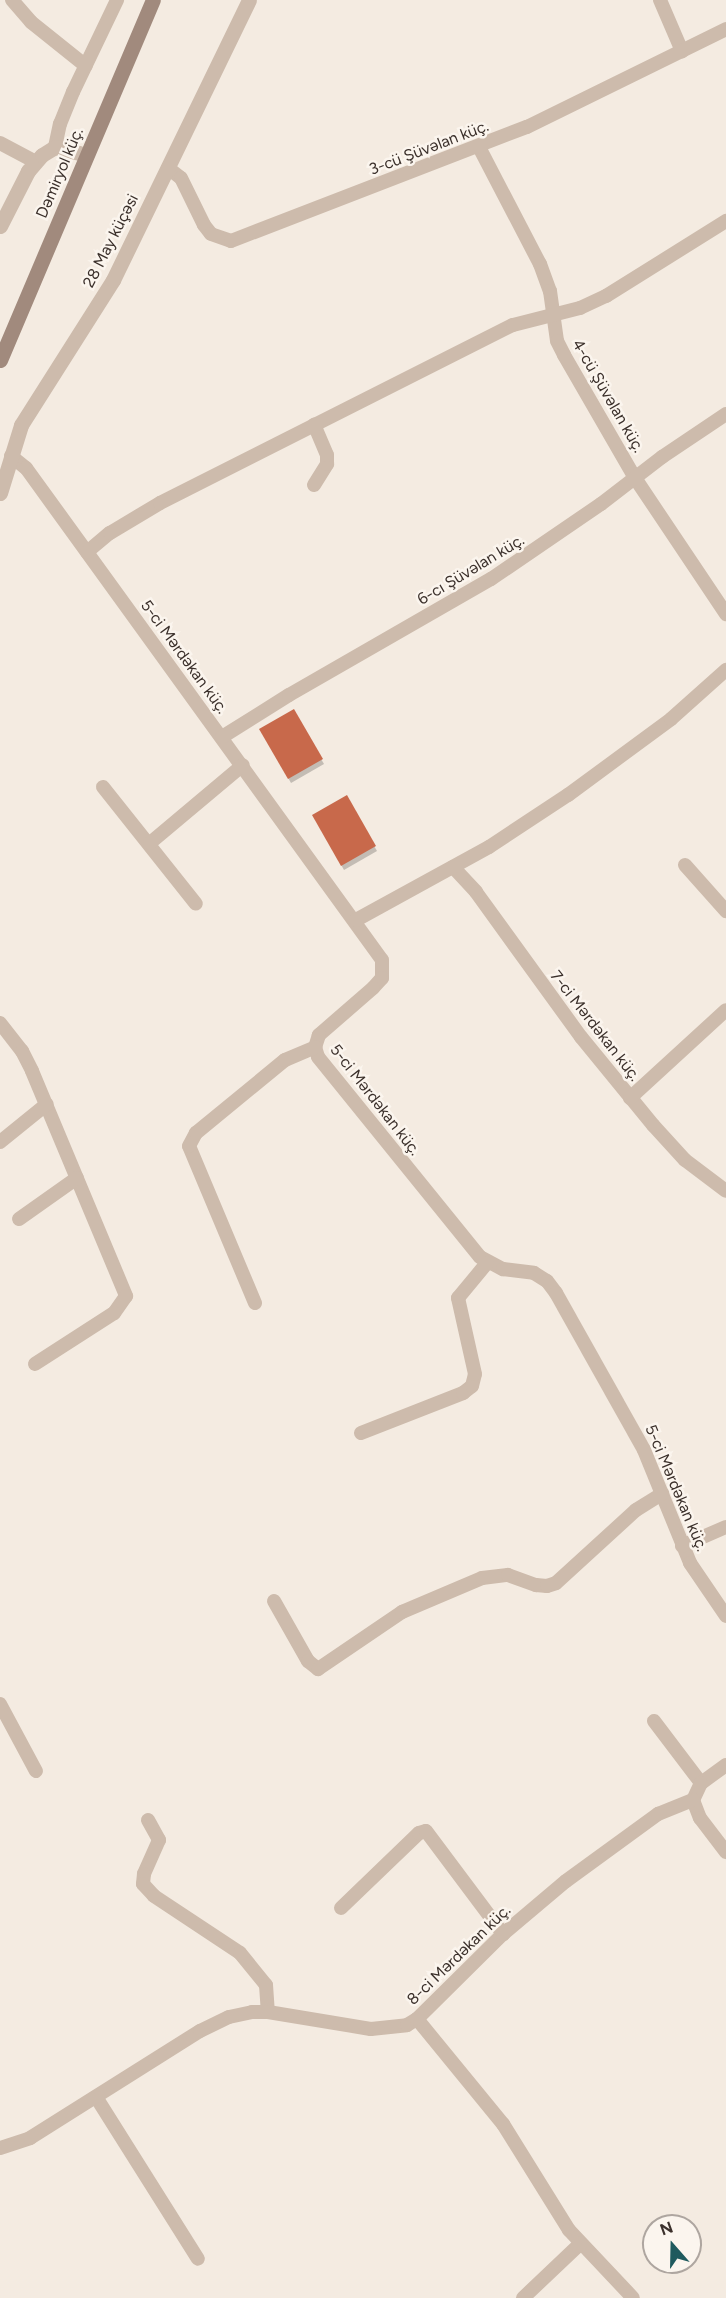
<!DOCTYPE html>
<meta charset="utf-8">
<style>
body{margin:0}
#map{position:relative;width:726px;height:2298px;overflow:hidden;background:#f4ebe1;font-family:Figtree,sans-serif}
div>[style]{position:absolute}
.shadow>*{inset:0;background:#0003}
.building>*{inset:0;background:#c8694b}
.minor>*{height:14px;margin:-7px;padding:0 7px;transform-origin:7px;border-radius:7px;background:#cdbbac}
.tertiary>*{height:15px;margin:-7.5px;padding:0 7.5px;transform-origin:7.5px;border-radius:7.5px;background:#cdbbac}
.secondary>*{height:15px;margin:-7.5px;padding:0 7.5px;transform-origin:7.5px;border-radius:7.5px;background:#a18a7d}
span{translate:-50% -50%;white-space:nowrap;text-align:center;line-height:1.15;-webkit-text-stroke:5px #fbf5ee;paint-order:stroke}
.street-label{font-size:16px;color:#3b302b}
.north{position:absolute;left:642px;top:2214px;width:60px;height:60px;box-sizing:border-box;background:#fbf5ee;border:2px solid #aea6a0;border-radius:50%;rotate:340deg;font-size:16px;font-weight:700;line-height:24px;text-align:center;color:#3b302b}
.north::after{content:'';display:block;margin:auto;width:21px;height:27px;background:#1f5a5e;clip-path:polygon(50% 0,100% 100%,50% 72%,0 100%)}
</style>
<div id="map">
<div class="shadow">
<i style="clip-path:polygon(293px 711px,324px 764px,291px 783px,261px 729px)"></i>
<i style="clip-path:polygon(346px 797px,377px 851px,344px 870px,314px 816px)"></i>
</div>
<div class="building">
<i style="clip-path:polygon(294px 709px,323px 759px,288px 779px,259px 729px)"></i>
<i style="clip-path:polygon(347px 795px,376px 846px,341px 866px,312px 815px)"></i>
</div>
<div class="minor">
<i style="left:12px;top:0;width:29px;rotate:49deg"></i>
<i style="left:31px;top:22px;width:70px;rotate:38.7deg"></i>
<i style="left:660px;top:0;width:56px;rotate:66.7deg"></i>
<i style="left:0;top:143px;width:40px;rotate:28deg"></i>
<i style="left:55px;top:147px;width:24px;rotate:-78deg"></i>
<i style="left:60px;top:124px;width:35px;rotate:-68deg"></i>
<i style="left:73px;top:92px;width:102px;rotate:-64.4deg"></i>
<i style="left:479px;top:147px;width:132px;rotate:62.5deg"></i>
<i style="left:540px;top:264px;width:29px;rotate:70deg"></i>
<i style="left:550px;top:291px;width:50px;rotate:82deg"></i>
<i style="left:557px;top:341px;width:16px;rotate:63deg"></i>
<i style="left:564px;top:355px;width:142px;rotate:60deg"></i>
<i style="left:635px;top:478px;width:164px;rotate:56.2deg"></i>
<i style="left:168px;top:168px;width:16px;rotate:38deg"></i>
<i style="left:181px;top:178px;width:52px;rotate:63.9deg"></i>
<i style="left:204px;top:225px;width:11px;rotate:52deg"></i>
<i style="left:211px;top:234px;width:21px;rotate:19deg"></i>
<i style="left:231px;top:241px;width:317px;rotate:-21.1deg"></i>
<i style="left:527px;top:127px;width:222px;rotate:-26.2deg"></i>
<i style="left:11px;top:456px;width:19px;rotate:39deg"></i>
<i style="left:26px;top:468px;width:607px;rotate:54.11deg"></i>
<i style="left:382px;top:960px;width:18px;rotate:90deg"></i>
<i style="left:382px;top:978px;width:13px;rotate:132deg"></i>
<i style="left:373px;top:988px;width:72px;rotate:139deg"></i>
<i style="left:319px;top:1035px;width:13px;rotate:108deg"></i>
<i style="left:315px;top:1047px;width:10px;rotate:73deg"></i>
<i style="left:318px;top:1057px;width:257px;rotate:51deg"></i>
<i style="left:480px;top:1257px;width:26px;rotate:28deg"></i>
<i style="left:503px;top:1269px;width:31px;rotate:7deg"></i>
<i style="left:534px;top:1273px;width:15px;rotate:32deg"></i>
<i style="left:547px;top:1281px;width:15px;rotate:53deg"></i>
<i style="left:556px;top:1293px;width:180px;rotate:60.7deg"></i>
<i style="left:644px;top:1450px;width:122px;rotate:67.8deg"></i>
<i style="left:690px;top:1563px;width:64px;rotate:55.8deg"></i>
<i style="left:314px;top:485px;width:25px;rotate:-58deg"></i>
<i style="left:327px;top:464px;width:9px;rotate:-90deg"></i>
<i style="left:327px;top:455px;width:33px;rotate:-113deg"></i>
<i style="left:87px;top:552px;width:30px;rotate:-40deg"></i>
<i style="left:110px;top:533px;width:58px;rotate:-31deg"></i>
<i style="left:160px;top:503px;width:395px;rotate:-26.8deg"></i>
<i style="left:513px;top:325px;width:69px;rotate:-14.2deg"></i>
<i style="left:580px;top:308px;width:29px;rotate:-25deg"></i>
<i style="left:606px;top:296px;width:142px;rotate:-32deg"></i>
<i style="left:222px;top:737px;width:79px;rotate:-32.1deg"></i>
<i style="left:289px;top:695px;width:233px;rotate:-29.9deg"></i>
<i style="left:491px;top:579px;width:133px;rotate:-34.3deg"></i>
<i style="left:601px;top:504px;width:77px;rotate:-37.6deg"></i>
<i style="left:662px;top:457px;width:77px;rotate:-33.9deg"></i>
<i style="left:103px;top:787px;width:149px;rotate:51.5deg"></i>
<i style="left:150px;top:843px;width:121px;rotate:-40deg"></i>
<i style="left:685px;top:865px;width:62px;rotate:48.3deg"></i>
<i style="left:453px;top:867px;width:34px;rotate:47deg"></i>
<i style="left:476px;top:892px;width:179px;rotate:54.1deg"></i>
<i style="left:581px;top:1037px;width:114px;rotate:50.7deg"></i>
<i style="left:653px;top:1125px;width:47px;rotate:47.6deg"></i>
<i style="left:685px;top:1160px;width:51px;rotate:37.1deg"></i>
<i style="left:356px;top:920px;width:152px;rotate:-28.8deg"></i>
<i style="left:489px;top:847px;width:95px;rotate:-33.4deg"></i>
<i style="left:568px;top:795px;width:128px;rotate:-36.4deg"></i>
<i style="left:671px;top:719px;width:74px;rotate:-41.7deg"></i>
<i style="left:0;top:1023px;width:36px;rotate:52deg"></i>
<i style="left:22px;top:1051px;width:22px;rotate:63deg"></i>
<i style="left:32px;top:1071px;width:244px;rotate:67.3deg"></i>
<i style="left:126px;top:1296px;width:21px;rotate:125deg"></i>
<i style="left:114px;top:1313px;width:94px;rotate:147.2deg"></i>
<i style="left:630px;top:1098px;width:130px;rotate:-42.5deg"></i>
<i style="left:0;top:1142px;width:60px;rotate:-39deg"></i>
<i style="left:19px;top:1219px;width:71px;rotate:-35.3deg"></i>
<i style="left:255px;top:1303px;width:170px;rotate:-112.8deg"></i>
<i style="left:189px;top:1146px;width:15px;rotate:-62deg"></i>
<i style="left:196px;top:1133px;width:115px;rotate:-39.4deg"></i>
<i style="left:285px;top:1060px;width:33px;rotate:-23deg"></i>
<i style="left:361px;top:1433px;width:110px;rotate:-21.4deg"></i>
<i style="left:463px;top:1393px;width:11px;rotate:-38deg"></i>
<i style="left:472px;top:1386px;width:12px;rotate:-76deg"></i>
<i style="left:475px;top:1374px;width:78px;rotate:-102.6deg"></i>
<i style="left:458px;top:1298px;width:45px;rotate:-50.4deg"></i>
<i style="left:682px;top:1546px;width:48px;rotate:-23.4deg"></i>
<i style="left:274px;top:1601px;width:69px;rotate:60.5deg"></i>
<i style="left:308px;top:1661px;width:13px;rotate:39deg"></i>
<i style="left:318px;top:1669px;width:102px;rotate:-34.2deg"></i>
<i style="left:402px;top:1612px;width:87px;rotate:-23deg"></i>
<i style="left:482px;top:1578px;width:26px;rotate:-7deg"></i>
<i style="left:508px;top:1575px;width:30px;rotate:20deg"></i>
<i style="left:536px;top:1585px;width:11px;rotate:5deg"></i>
<i style="left:547px;top:1586px;width:9px;rotate:-18deg"></i>
<i style="left:556px;top:1583px;width:108px;rotate:-42.4deg"></i>
<i style="left:636px;top:1510px;width:31px;rotate:-32deg"></i>
<i style="left:0;top:1704px;width:76px;rotate:61.8deg"></i>
<i style="left:654px;top:1721px;width:78px;rotate:52.8deg"></i>
<i style="left:726px;top:1765px;width:31px;rotate:144deg"></i>
<i style="left:701px;top:1783px;width:19px;rotate:115deg"></i>
<i style="left:693px;top:1800px;width:19px;rotate:69deg"></i>
<i style="left:700px;top:1818px;width:43px;rotate:52.6deg"></i>
<i style="left:148px;top:1820px;width:23px;rotate:61deg"></i>
<i style="left:159px;top:1840px;width:37px;rotate:114deg"></i>
<i style="left:144px;top:1874px;width:10px;rotate:96deg"></i>
<i style="left:143px;top:1884px;width:16px;rotate:47deg"></i>
<i style="left:154px;top:1896px;width:103px;rotate:33.5deg"></i>
<i style="left:240px;top:1953px;width:41px;rotate:50.9deg"></i>
<i style="left:266px;top:1985px;width:27px;rotate:86deg"></i>
<i style="left:341px;top:1908px;width:108px;rotate:-43.9deg"></i>
<i style="left:419px;top:1833px;width:7px;rotate:-16deg"></i>
<i style="left:426px;top:1831px;width:129px;rotate:53.2deg"></i>
<i style="left:417px;top:2019px;width:136px;rotate:50.7deg"></i>
<i style="left:503px;top:2124px;width:125px;rotate:58.1deg"></i>
<i style="left:569px;top:2230px;width:93px;rotate:46.7deg"></i>
<i style="left:96px;top:2097px;width:191px;rotate:57.8deg"></i>
<i style="left:0;top:2148px;width:32px;rotate:-18deg"></i>
<i style="left:30px;top:2138px;width:201px;rotate:-32.2deg"></i>
<i style="left:200px;top:2031px;width:32px;rotate:-26deg"></i>
<i style="left:229px;top:2017px;width:24px;rotate:-12deg"></i>
<i style="left:252px;top:2012px;width:16px"></i>
<i style="left:268px;top:2012px;width:104px;rotate:9.4deg"></i>
<i style="left:371px;top:2029px;width:36px;rotate:-6deg"></i>
<i style="left:407px;top:2025px;width:12px;rotate:-31deg"></i>
<i style="left:417px;top:2019px;width:121px;rotate:-44.7deg"></i>
<i style="left:503px;top:1934px;width:82px;rotate:-40.1deg"></i>
<i style="left:566px;top:1881px;width:114px;rotate:-36.1deg"></i>
<i style="left:658px;top:1814px;width:38px;rotate:-22deg"></i>
<i style="left:523px;top:2298px;width:79px;rotate:-43.5deg"></i>
</div>
<div class="tertiary">
<i style="left:0;top:226px;width:62px;rotate:-63deg"></i>
<i style="left:28px;top:171px;width:21px;rotate:-49deg"></i>
<i style="left:42px;top:155px;width:15px;rotate:-32deg"></i>
<i style="left:55px;top:147px;width:25px;rotate:14deg"></i>
<i style="left:0;top:493px;width:71px;rotate:-72.8deg"></i>
<i style="left:21px;top:425px;width:172px;rotate:-57.6deg"></i>
<i style="left:113px;top:280px;width:311px;rotate:-64.1deg"></i>
</div>
<div class="secondary">
<i style="left:0;top:360px;width:391px;rotate:-67deg"></i>
</div>
<div class="street-label">
<span style="left:429px;top:148px;rotate:-21deg">3-cü Şüvəlan küç.</span>
<span style="left:60px;top:173px;rotate:-67deg">Dəmiryol küç.</span>
<span style="left:111px;top:241px;rotate:-63deg">28 May küçəsi</span>
<span style="left:608px;top:396px;rotate:60deg">4-cü Şüvəlan küç.</span>
<span style="left:471px;top:570px;rotate:-31deg">6-cı Şüvəlan küç.</span>
<span style="left:184px;top:657px;rotate:54deg">5-ci Mərdəkan küç.</span>
<span style="left:595px;top:1026px;rotate:52deg">7-ci Mərdəkan küç.</span>
<span style="left:375px;top:1100px;rotate:52deg">5-ci Mərdəkan küç.</span>
<span style="left:676px;top:1488px;rotate:67deg">5-ci Mərdəkan küç.</span>
<span style="left:459px;top:1955px;rotate:-44deg">8-ci Mərdəkan küç.</span>
</div>
<div class="north">N</div>
</div>
